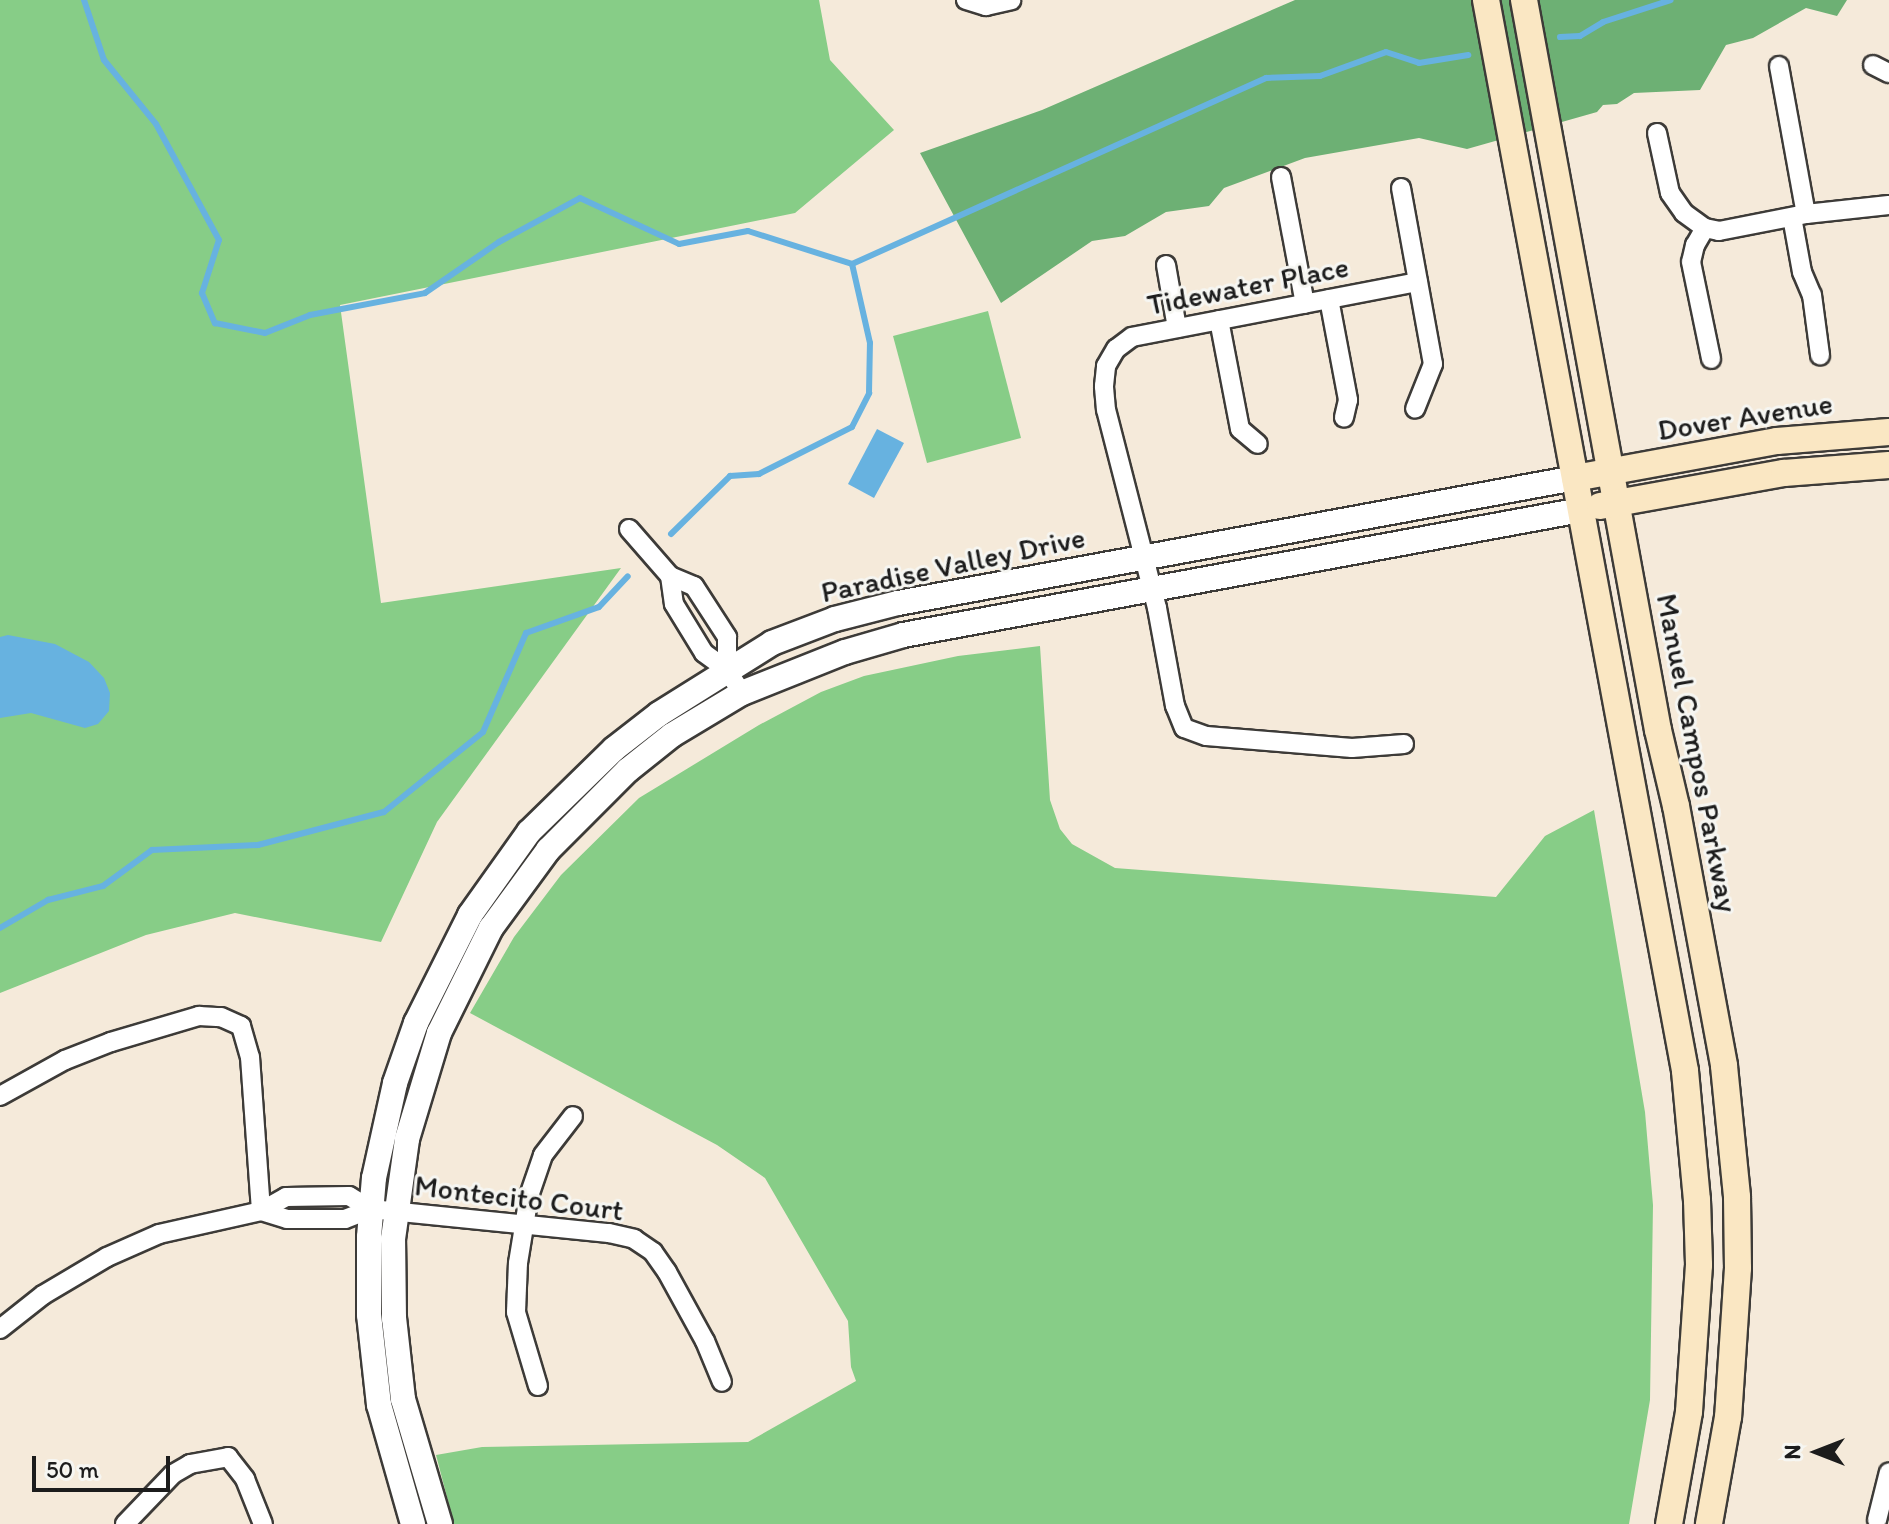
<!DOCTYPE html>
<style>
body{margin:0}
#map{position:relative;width:1889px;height:1524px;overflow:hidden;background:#f5eada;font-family:Itim,sans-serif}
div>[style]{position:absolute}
.green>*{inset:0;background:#87cd87}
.forest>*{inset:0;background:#6db074}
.water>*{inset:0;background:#67b2e0}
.stream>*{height:6px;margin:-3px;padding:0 3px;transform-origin:3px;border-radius:3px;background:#67b2e0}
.roads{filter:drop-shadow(2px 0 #3d3b38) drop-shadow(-2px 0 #3d3b38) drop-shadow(0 2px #3d3b38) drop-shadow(0 -2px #3d3b38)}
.minor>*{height:18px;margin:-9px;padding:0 9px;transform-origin:9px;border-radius:9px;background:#fff}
.tertiary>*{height:24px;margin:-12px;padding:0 12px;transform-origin:12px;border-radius:12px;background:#fff}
.secondary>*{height:26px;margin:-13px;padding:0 13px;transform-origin:13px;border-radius:13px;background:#fae7c3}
span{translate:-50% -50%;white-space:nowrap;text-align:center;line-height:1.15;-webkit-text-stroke:6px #f6f6f2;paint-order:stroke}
.street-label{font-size:30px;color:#1c1c1c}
.north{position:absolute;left:1777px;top:1412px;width:80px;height:80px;-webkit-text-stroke:6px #f6f6f2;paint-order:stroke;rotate:270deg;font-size:22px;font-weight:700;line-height:32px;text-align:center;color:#1c1c1c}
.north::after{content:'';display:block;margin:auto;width:28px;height:36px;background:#1c1c1c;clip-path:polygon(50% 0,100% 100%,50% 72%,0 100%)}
.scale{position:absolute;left:32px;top:1456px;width:138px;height:36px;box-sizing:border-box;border:4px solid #1c1c1c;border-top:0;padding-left:10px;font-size:24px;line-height:28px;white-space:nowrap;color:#1c1c1c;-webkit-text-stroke:6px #f6f6f2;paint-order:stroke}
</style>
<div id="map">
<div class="green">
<i style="clip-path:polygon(0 0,819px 0,830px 60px,894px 130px,795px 213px,340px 305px,381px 603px,621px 568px,437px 822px,381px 942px,235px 913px,146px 935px,0 993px)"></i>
<i style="clip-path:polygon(988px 311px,1021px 438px,927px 463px,893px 336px)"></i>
<i style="clip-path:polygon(1040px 646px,1050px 800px,1060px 829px,1072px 844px,1115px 868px,1496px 897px,1545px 836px,1594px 810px,1645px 1112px,1653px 1205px,1650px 1400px,1629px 1524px,454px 1524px,436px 1455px,482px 1447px,748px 1442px,856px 1381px,851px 1367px,848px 1321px,765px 1178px,717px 1145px,470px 1013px,514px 937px,561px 875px,639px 798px,759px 725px,821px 692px,864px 676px,958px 656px)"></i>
</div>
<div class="forest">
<i style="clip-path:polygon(1295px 0,1847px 0,1837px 16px,1806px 8px,1753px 38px,1726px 45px,1700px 90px,1634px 93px,1617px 104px,1603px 105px,1597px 112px,1467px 149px,1419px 138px,1305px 158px,1224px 188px,1209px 206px,1166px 212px,1125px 236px,1092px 241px,1001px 303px,920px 153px,1042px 110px)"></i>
</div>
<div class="water">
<i style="clip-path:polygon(877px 429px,904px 443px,874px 498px,848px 484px)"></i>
<i style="clip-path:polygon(8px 635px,55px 644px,89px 662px,104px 678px,110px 693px,109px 711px,98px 724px,85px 728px,31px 713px,0 718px,0 637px)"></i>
</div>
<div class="stream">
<i style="left:84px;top:0;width:63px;rotate:71.6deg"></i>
<i style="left:104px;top:60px;width:82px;rotate:50.9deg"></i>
<i style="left:156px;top:124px;width:132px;rotate:61.5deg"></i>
<i style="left:219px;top:240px;width:56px;rotate:107.8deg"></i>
<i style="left:202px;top:293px;width:33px;rotate:67deg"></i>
<i style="left:215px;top:323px;width:51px;rotate:11.3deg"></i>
<i style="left:265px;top:333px;width:48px;rotate:-21.8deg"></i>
<i style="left:310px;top:315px;width:117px;rotate:-10.8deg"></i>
<i style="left:425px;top:293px;width:90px;rotate:-34.6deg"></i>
<i style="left:499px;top:242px;width:92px;rotate:-28.5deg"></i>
<i style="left:580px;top:198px;width:109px;rotate:24.9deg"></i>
<i style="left:679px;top:244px;width:70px;rotate:-10.7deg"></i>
<i style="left:748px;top:231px;width:109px;rotate:17.6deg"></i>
<i style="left:852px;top:264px;width:454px;rotate:-24.2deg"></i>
<i style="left:1266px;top:78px;width:54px;rotate:-2.1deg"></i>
<i style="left:1320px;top:76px;width:70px;rotate:-20deg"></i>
<i style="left:1386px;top:52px;width:35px;rotate:18deg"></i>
<i style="left:1419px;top:63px;width:50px;rotate:-9.3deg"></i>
<i style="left:1560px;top:37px;width:20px;rotate:-3deg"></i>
<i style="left:1580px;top:36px;width:27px;rotate:-31deg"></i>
<i style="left:1603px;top:22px;width:71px;rotate:-17.9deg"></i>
<i style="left:671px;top:534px;width:83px;rotate:-44.5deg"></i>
<i style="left:730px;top:476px;width:29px;rotate:-4deg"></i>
<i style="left:759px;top:474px;width:104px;rotate:-26.8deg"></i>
<i style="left:852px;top:427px;width:38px;rotate:-63deg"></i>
<i style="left:869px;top:393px;width:50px;rotate:-88.9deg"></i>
<i style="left:870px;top:343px;width:81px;rotate:-102.8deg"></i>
<i style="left:0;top:928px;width:56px;rotate:-30.3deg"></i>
<i style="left:48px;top:900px;width:57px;rotate:-14.3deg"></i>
<i style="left:103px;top:886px;width:61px;rotate:-36.3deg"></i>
<i style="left:152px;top:850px;width:106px;rotate:-2.7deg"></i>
<i style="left:258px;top:845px;width:130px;rotate:-14.7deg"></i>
<i style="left:384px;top:812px;width:127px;rotate:-38.9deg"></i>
<i style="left:483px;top:732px;width:108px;rotate:-66.5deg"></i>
<i style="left:526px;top:633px;width:77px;rotate:-19.6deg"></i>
<i style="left:599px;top:607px;width:42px;rotate:-46.9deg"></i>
</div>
<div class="roads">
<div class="minor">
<i style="left:966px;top:0;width:21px;rotate:17deg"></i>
<i style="left:986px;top:6px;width:26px;rotate:-13deg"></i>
<i style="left:1873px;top:65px;width:18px;rotate:27deg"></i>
<i style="left:1779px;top:66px;width:150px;rotate:79.7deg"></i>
<i style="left:1657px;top:133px;width:61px;rotate:77.8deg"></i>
<i style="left:1670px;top:193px;width:24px;rotate:55deg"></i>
<i style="left:1684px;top:213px;width:26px;rotate:36deg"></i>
<i style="left:1705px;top:228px;width:14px;rotate:12deg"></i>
<i style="left:1719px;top:231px;width:89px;rotate:-11.1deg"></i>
<i style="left:1806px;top:214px;width:83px;rotate:-6.2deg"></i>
<i style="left:1281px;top:177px;width:129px;rotate:79.3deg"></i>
<i style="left:1401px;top:188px;width:179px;rotate:79.7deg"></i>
<i style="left:1433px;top:364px;width:48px;rotate:111.8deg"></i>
<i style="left:1792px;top:217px;width:56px;rotate:79.7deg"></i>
<i style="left:1802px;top:272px;width:25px;rotate:67deg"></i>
<i style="left:1812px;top:295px;width:61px;rotate:82.4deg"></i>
<i style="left:1705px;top:228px;width:20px;rotate:120deg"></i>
<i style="left:1695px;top:245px;width:17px;rotate:103deg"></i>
<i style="left:1691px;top:262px;width:99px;rotate:78.3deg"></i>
<i style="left:1166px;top:265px;width:64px;rotate:80.1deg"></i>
<i style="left:1329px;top:299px;width:103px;rotate:79.3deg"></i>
<i style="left:1348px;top:400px;width:18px;rotate:103deg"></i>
<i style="left:1219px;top:320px;width:111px;rotate:79.1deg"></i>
<i style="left:1240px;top:429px;width:23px;rotate:40deg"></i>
<i style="left:629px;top:529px;width:62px;rotate:48.9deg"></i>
<i style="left:670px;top:576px;width:26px;rotate:23deg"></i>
<i style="left:694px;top:586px;width:61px;rotate:57.1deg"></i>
<i style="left:727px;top:637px;width:33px;rotate:90deg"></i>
<i style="left:670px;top:576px;width:28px;rotate:82deg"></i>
<i style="left:674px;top:604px;width:57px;rotate:58.5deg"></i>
<i style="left:704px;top:653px;width:29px;rotate:36deg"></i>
<i style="left:727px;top:670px;width:27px;rotate:57deg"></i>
<i style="left:1404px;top:744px;width:52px;rotate:175.6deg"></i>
<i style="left:1352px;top:748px;width:146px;rotate:-175.3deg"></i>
<i style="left:1206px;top:736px;width:23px;rotate:-160deg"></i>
<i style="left:1184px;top:728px;width:24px;rotate:-112deg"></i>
<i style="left:1175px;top:706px;width:100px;rotate:-100.4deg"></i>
<i style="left:1157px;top:608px;width:204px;rotate:-104.4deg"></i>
<i style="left:1106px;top:410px;width:24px;rotate:-95deg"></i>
<i style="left:1104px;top:386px;width:20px;rotate:-84deg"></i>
<i style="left:1106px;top:366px;width:20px;rotate:-60deg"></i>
<i style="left:1116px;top:349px;width:20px;rotate:-37deg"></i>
<i style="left:1132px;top:337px;width:291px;rotate:-10.9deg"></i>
<i style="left:0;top:1096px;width:74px;rotate:-29deg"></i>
<i style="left:65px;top:1060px;width:49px;rotate:-21.4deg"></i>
<i style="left:111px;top:1042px;width:92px;rotate:-16.5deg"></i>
<i style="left:199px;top:1016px;width:22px;rotate:3deg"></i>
<i style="left:221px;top:1017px;width:22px;rotate:24deg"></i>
<i style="left:241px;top:1026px;width:32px;rotate:74deg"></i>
<i style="left:250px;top:1057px;width:154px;rotate:85.9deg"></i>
<i style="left:261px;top:1211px;width:27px;rotate:17deg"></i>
<i style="left:287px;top:1219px;width:58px"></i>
<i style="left:345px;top:1219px;width:28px;rotate:-21deg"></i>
<i style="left:0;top:1329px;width:55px;rotate:-38.3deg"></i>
<i style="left:43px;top:1295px;width:74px;rotate:-30.7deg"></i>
<i style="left:107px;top:1257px;width:57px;rotate:-23.9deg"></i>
<i style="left:159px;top:1234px;width:105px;rotate:-12.7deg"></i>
<i style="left:261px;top:1211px;width:29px;rotate:-29deg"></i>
<i style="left:286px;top:1197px;width:63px;rotate:-0.9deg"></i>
<i style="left:349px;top:1196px;width:26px;rotate:31deg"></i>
<i style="left:371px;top:1209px;width:239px;rotate:5.8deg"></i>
<i style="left:609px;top:1233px;width:26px;rotate:13deg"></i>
<i style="left:634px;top:1239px;width:23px;rotate:34deg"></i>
<i style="left:653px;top:1252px;width:24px;rotate:55deg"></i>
<i style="left:667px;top:1272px;width:79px;rotate:61.2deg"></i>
<i style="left:705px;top:1341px;width:44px;rotate:67.5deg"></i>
<i style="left:538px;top:1386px;width:77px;rotate:-106.6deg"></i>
<i style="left:516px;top:1312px;width:49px;rotate:-87.7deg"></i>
<i style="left:518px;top:1263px;width:68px;rotate:-80.7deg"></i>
<i style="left:529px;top:1196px;width:43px;rotate:-71.1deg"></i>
<i style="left:543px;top:1155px;width:49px;rotate:-52.4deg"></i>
<i style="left:1877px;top:1520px;width:49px;rotate:-76deg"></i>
<i style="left:125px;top:1524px;width:69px;rotate:-46.2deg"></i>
<i style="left:173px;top:1474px;width:20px;rotate:-30deg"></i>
<i style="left:190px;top:1464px;width:39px;rotate:-10deg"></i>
<i style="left:228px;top:1457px;width:28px;rotate:52deg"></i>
<i style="left:245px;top:1479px;width:48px;rotate:68.2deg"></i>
</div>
<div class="tertiary">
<i style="left:413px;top:1524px;width:124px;rotate:-105.9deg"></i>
<i style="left:379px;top:1405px;width:91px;rotate:-96.3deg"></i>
<i style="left:369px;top:1315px;width:78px;rotate:-90deg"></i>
<i style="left:369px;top:1237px;width:59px;rotate:-85.2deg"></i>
<i style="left:374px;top:1178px;width:97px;rotate:-77.5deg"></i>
<i style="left:395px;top:1083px;width:64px;rotate:-70.7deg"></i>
<i style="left:416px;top:1023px;width:121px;rotate:-63.4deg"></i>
<i style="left:470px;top:915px;width:102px;rotate:-54.6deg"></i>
<i style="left:529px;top:832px;width:119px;rotate:-44.3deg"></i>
<i style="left:614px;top:749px;width:57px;rotate:-37.9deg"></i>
<i style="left:659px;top:714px;width:133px;rotate:-32.1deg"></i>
<i style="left:772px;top:643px;width:67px;rotate:-20.9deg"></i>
<i style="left:835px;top:619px;width:65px;rotate:-14.3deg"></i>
<i style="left:898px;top:603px;width:688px;rotate:-10.46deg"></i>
<i style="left:440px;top:1524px;width:130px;rotate:-106.5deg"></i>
<i style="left:403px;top:1399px;width:81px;rotate:-96.3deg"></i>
<i style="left:394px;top:1318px;width:79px;rotate:-90.7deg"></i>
<i style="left:393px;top:1239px;width:101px;rotate:-82deg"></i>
<i style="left:407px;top:1139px;width:111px;rotate:-73.2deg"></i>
<i style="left:439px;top:1033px;width:117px;rotate:-63.7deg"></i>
<i style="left:491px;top:928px;width:97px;rotate:-53.8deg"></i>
<i style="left:548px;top:850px;width:113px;rotate:-45deg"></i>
<i style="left:628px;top:770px;width:56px;rotate:-38.5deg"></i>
<i style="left:672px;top:735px;width:82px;rotate:-31deg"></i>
<i style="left:742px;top:693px;width:111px;rotate:-21.7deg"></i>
<i style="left:845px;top:652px;width:60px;rotate:-16.3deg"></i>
<i style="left:903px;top:635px;width:689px;rotate:-10.45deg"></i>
</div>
<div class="secondary">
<i style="left:1486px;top:0;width:1089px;rotate:79.47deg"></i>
<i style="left:1685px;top:1071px;width:130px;rotate:84.7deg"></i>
<i style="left:1697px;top:1200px;width:65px;rotate:88.2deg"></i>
<i style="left:1699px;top:1265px;width:147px;rotate:93.9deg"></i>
<i style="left:1689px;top:1412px;width:114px;rotate:100.1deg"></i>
<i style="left:1524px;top:0;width:742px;rotate:79.6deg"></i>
<i style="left:1658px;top:730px;width:78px;rotate:76.7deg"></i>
<i style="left:1676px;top:806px;width:264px;rotate:79.5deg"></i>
<i style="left:1724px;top:1066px;width:132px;rotate:84.3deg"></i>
<i style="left:1737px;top:1197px;width:71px;rotate:89.2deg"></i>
<i style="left:1738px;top:1268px;width:149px;rotate:93.8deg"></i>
<i style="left:1728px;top:1417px;width:109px;rotate:100.1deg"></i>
<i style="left:1575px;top:478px;width:205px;rotate:-10.4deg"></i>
<i style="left:1777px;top:441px;width:112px;rotate:-4.6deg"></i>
<i style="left:1600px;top:506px;width:187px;rotate:-10.2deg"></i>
<i style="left:1784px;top:473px;width:105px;rotate:-4.4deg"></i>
</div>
</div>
<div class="street-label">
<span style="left:1248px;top:286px;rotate:-11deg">Tidewater Place</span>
<span style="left:1745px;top:417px;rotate:-9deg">Dover Avenue</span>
<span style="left:953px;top:565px;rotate:-12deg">Paradise Valley Drive</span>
<span style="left:1697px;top:753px;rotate:79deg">Manuel Campos Parkway</span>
<span style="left:519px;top:1198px;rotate:7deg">Montecito Court</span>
</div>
<div class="north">N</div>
<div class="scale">50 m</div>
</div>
